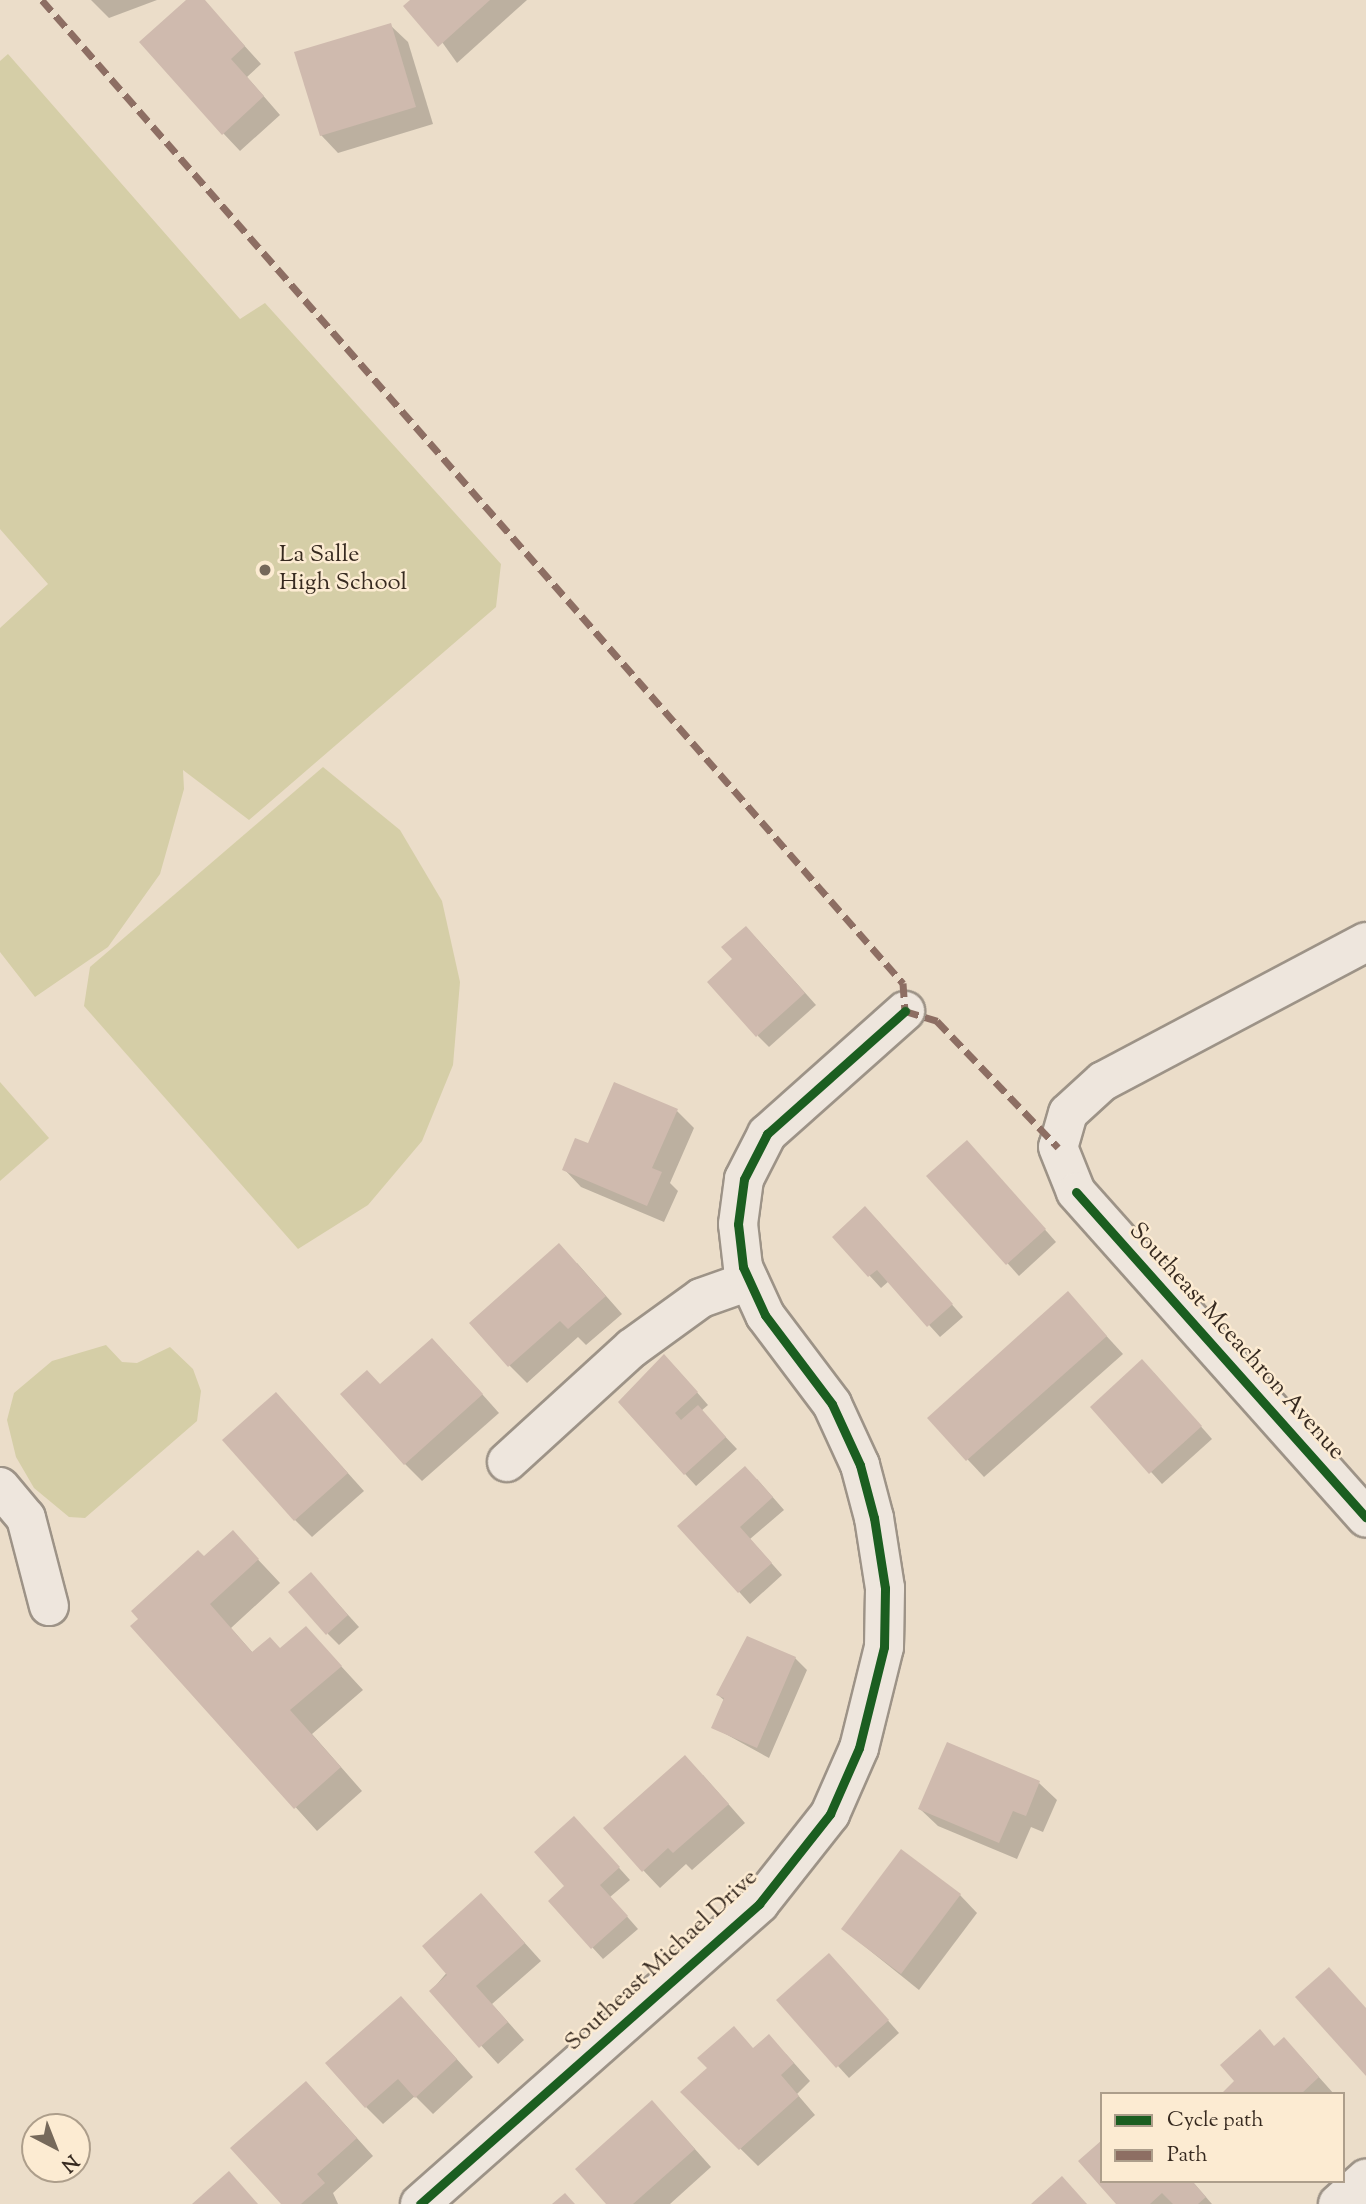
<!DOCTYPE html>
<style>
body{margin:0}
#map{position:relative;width:1366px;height:2204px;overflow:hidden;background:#ebddc9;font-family:"Sorts Mill Goudy",serif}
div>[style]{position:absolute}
.green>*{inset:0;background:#d5cea7}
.shadow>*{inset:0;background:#0003}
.building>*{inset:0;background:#cfbaae}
.roads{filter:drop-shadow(2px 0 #9d9387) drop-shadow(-2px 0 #9d9387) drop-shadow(0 2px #9d9387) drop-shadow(0 -2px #9d9387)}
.minor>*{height:38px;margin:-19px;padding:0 19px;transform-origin:19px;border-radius:19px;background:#eee6dd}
.quiet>*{height:7px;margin-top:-3.5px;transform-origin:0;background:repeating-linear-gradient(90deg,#8d6e63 0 14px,transparent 0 21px)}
.cycleway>*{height:9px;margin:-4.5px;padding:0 4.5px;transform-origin:4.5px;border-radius:4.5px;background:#1b5e20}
.dots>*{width:19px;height:19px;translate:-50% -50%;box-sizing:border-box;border:4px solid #fcebd2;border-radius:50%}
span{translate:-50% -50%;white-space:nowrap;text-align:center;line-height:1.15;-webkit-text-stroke:5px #fcebd2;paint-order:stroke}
.poi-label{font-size:24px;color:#372a20}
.left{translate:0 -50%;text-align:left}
.street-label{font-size:24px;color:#372a20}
.legend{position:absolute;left:1100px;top:2092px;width:245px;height:91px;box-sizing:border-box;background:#fcebd2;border:2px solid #ad9e8b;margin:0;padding:9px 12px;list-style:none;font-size:21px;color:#372a20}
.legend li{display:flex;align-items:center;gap:14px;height:35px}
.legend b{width:35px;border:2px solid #ad9e8b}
.north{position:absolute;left:21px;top:2113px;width:70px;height:70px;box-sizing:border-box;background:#fcebd2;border:2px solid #ad9e8b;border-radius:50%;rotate:138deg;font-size:19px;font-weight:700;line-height:28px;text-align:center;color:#372a20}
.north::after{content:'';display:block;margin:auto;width:24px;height:32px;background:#76695b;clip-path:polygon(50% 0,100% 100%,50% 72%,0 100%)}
</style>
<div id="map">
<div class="green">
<i style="clip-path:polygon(8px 54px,240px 319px,265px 303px,501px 564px,496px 607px,249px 820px,183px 770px,184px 789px,160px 874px,108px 947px,35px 997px,0 952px,0 628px,48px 584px,0 529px,0 61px)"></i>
<i style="clip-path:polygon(323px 767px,400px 830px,442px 901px,460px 982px,453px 1065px,422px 1141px,368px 1205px,298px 1249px,84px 1006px,90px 967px)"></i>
<i style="clip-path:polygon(0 1082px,49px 1138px,0 1181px)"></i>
<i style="clip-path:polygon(106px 1345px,122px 1362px,137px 1363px,170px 1347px,193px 1369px,201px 1391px,197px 1421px,85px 1518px,69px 1517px,34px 1488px,16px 1457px,7px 1420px,14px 1393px,52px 1361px)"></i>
</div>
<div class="shadow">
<i style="clip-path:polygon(91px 0,157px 0,109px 18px)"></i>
<i style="clip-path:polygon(189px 0,203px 0,261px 64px,247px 77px,280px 115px,240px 151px,223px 133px)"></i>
<i style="clip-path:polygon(412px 0,527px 0,457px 63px)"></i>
<i style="clip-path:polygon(390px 25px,408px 42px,433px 124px,338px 153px,321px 135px)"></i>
<i style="clip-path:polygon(757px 939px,816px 1005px,769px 1047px,758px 1036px)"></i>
<i style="clip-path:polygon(677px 1111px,694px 1128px,670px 1183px,678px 1191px,664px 1222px,581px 1187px,564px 1169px,589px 1146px)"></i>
<i style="clip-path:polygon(978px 1154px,1056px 1242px,1019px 1276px,929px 1176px)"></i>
<i style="clip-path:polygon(877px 1220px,963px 1317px,940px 1337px,889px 1281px,881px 1288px,834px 1237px)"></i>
<i style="clip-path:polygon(577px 1263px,622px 1314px,586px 1345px,578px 1337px,527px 1383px,509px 1365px)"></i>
<i style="clip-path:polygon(1068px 1294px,1123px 1354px,984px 1477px,929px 1418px)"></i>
<i style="clip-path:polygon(449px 1357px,499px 1413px,422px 1481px,405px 1464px,381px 1386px)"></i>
<i style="clip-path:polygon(676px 1368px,708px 1405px,701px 1411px,737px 1449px,696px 1486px,620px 1402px)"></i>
<i style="clip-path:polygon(1154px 1373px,1212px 1439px,1162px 1484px,1092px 1407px)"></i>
<i style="clip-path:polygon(293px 1412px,364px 1491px,312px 1537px,295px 1520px)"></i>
<i style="clip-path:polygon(757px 1479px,784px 1510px,750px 1539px,782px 1575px,750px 1604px,680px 1526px)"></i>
<i style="clip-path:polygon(233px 1533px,280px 1583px,231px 1628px,253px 1653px,280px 1650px,306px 1628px,363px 1690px,312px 1734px,362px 1791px,317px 1831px,133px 1626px)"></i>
<i style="clip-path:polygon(322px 1586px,359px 1627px,339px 1645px,328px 1634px)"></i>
<i style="clip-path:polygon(795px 1658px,807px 1670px,769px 1758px,713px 1727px,725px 1701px,718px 1695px)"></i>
<i style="clip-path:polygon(703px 1775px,745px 1823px,692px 1870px,686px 1864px,660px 1888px,643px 1870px)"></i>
<i style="clip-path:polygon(1039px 1783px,1057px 1800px,1043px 1832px,1031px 1827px,1017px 1859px,938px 1826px,920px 1809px)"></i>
<i style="clip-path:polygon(585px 1830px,630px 1880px,610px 1897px,638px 1929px,603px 1959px,592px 1947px,567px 1886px)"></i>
<i style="clip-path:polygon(960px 1895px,977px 1913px,919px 1990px,843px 1929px)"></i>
<i style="clip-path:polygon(498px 1913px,541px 1961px,492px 2004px,524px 2040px,498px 2064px,431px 1991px)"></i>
<i style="clip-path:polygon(840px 1966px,899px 2033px,849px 2078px,838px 2066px)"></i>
<i style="clip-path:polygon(418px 2016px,473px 2077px,433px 2114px,415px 2096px,383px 2124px,366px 2107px)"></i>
<i style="clip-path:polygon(1275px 2047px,1301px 2057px,1334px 2094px,1223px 2094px)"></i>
<i style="clip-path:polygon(754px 2049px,786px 2054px,810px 2081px,797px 2094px,815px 2115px,758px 2166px,683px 2092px,709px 2068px)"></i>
<i style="clip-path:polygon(323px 2100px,373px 2156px,333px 2193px,338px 2204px,283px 2204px)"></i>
<i style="clip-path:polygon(669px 2120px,711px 2167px,670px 2204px,608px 2204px)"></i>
<i style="clip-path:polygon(1102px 2181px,1192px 2181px,1212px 2204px,1119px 2204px)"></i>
</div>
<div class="building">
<i style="clip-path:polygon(186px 0,205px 0,245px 46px,231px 59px,264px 96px,222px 135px,139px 42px)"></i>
<i style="clip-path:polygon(410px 0,490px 0,438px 47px,403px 6px)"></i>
<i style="clip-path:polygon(391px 23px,416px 107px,320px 136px,294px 52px)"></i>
<i style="clip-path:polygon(746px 926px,805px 993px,756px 1037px,707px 982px,732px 959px,721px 947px)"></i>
<i style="clip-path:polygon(614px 1082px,678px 1109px,652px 1168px,662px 1172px,647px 1206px,562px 1170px,575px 1138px,588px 1143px)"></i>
<i style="clip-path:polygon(967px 1140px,1046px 1229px,1006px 1265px,926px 1176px)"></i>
<i style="clip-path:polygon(865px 1206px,953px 1304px,927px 1327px,877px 1270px,868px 1277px,832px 1237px)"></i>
<i style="clip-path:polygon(559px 1243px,606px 1296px,568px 1329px,560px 1321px,508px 1367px,469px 1323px)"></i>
<i style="clip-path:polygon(1068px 1291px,1107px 1336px,966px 1461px,927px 1418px)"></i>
<i style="clip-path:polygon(432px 1338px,483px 1394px,404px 1465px,340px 1394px,367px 1370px,380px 1384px)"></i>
<i style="clip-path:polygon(664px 1354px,698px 1392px,675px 1413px,681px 1420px,698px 1405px,726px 1437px,684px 1475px,618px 1402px)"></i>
<i style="clip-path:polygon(1142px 1359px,1202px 1426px,1149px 1474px,1090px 1407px)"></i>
<i style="clip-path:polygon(276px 1392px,348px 1473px,294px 1521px,222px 1440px)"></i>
<i style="clip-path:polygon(745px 1466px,773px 1497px,740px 1527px,772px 1563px,738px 1593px,677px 1526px)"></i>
<i style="clip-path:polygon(233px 1530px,259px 1559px,210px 1604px,252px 1652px,270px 1637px,280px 1648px,306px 1626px,342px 1666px,290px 1710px,341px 1767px,294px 1809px,130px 1626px,138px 1619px,131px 1611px,198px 1550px,204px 1556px)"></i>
<i style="clip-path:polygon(311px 1572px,348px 1615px,326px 1635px,288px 1592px)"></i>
<i style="clip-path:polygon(747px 1636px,796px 1657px,757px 1748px,711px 1728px,724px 1698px,716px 1695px)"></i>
<i style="clip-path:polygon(947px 1742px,1040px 1781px,1026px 1816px,1013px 1811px,999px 1843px,918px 1809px)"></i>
<i style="clip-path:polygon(685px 1755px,729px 1804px,673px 1853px,668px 1848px,642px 1872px,603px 1828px)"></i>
<i style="clip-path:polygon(574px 1816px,620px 1867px,600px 1885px,628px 1916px,591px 1949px,548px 1901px,564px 1886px,534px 1852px)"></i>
<i style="clip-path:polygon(901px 1849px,961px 1894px,901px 1974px,841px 1929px)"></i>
<i style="clip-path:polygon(481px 1893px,525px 1943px,476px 1986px,508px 2022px,479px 2048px,429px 1991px,447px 1975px,422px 1946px)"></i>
<i style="clip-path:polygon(829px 1953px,889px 2020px,836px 2068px,776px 2000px)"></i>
<i style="clip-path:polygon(1329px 1967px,1366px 2008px,1366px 2076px,1295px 1997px)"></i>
<i style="clip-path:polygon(401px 1996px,457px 2059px,415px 2098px,398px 2079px,365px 2108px,325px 2063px)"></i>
<i style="clip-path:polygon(734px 2026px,753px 2048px,769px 2034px,794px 2063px,781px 2075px,799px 2096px,739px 2150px,680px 2092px,707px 2068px,697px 2058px)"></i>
<i style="clip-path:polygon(1260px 2029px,1274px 2046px,1284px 2037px,1319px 2077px,1301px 2094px,1221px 2094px,1234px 2081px,1220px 2065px)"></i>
<i style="clip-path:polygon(306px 2081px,357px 2138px,317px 2174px,325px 2183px,301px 2204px,281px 2204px,230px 2148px)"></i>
<i style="clip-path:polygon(652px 2100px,695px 2149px,633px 2204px,606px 2204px,575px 2169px)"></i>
<i style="clip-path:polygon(1102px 2140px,1102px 2181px,1192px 2181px,1206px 2197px,1198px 2204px,1173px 2204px,1162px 2193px,1150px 2204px,1116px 2204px,1078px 2161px)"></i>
<i style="clip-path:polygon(229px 2171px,258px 2204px,192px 2204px)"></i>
<i style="clip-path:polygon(1062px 2176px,1087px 2204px,1031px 2204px)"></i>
<i style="clip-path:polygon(565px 2193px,575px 2204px,552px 2204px)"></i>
</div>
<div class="roads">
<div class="minor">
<i style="left:1366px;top:942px;width:297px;rotate:152.1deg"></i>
<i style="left:1103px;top:1081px;width:47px;rotate:137.6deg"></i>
<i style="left:1068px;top:1113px;width:35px;rotate:106deg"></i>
<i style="left:1058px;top:1147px;width:48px;rotate:68.2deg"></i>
<i style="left:1076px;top:1192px;width:436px;rotate:48.3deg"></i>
<i style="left:507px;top:1462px;width:169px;rotate:-42.4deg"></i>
<i style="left:632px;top:1348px;width:85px;rotate:-35.9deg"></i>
<i style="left:701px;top:1298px;width:51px;rotate:-19.5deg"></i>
<i style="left:0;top:1487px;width:40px;rotate:50deg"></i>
<i style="left:26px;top:1518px;width:91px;rotate:75.4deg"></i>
<i style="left:420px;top:2204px;width:453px;rotate:-41.5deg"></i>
<i style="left:759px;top:1904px;width:115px;rotate:-51.7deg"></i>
<i style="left:830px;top:1814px;width:72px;rotate:-66.3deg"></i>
<i style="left:859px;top:1748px;width:104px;rotate:-76.1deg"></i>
<i style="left:884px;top:1647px;width:59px;rotate:-89deg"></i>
<i style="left:885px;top:1588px;width:71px;rotate:-98.9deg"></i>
<i style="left:874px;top:1518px;width:55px;rotate:-104.8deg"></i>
<i style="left:860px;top:1465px;width:67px;rotate:-114.7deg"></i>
<i style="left:832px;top:1404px;width:111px;rotate:-127deg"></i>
<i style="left:765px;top:1315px;width:53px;rotate:-114.6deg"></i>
<i style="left:743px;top:1267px;width:43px;rotate:-96.6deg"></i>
<i style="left:738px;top:1224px;width:45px;rotate:-82.4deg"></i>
<i style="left:744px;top:1179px;width:51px;rotate:-62.9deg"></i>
<i style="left:767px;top:1134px;width:185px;rotate:-41.7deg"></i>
<i style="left:1338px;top:2204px;width:38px;rotate:-42deg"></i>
</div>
</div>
<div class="quiet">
<i style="left:42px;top:0;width:1307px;rotate:48.79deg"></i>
<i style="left:903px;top:983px;width:28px;rotate:86deg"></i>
<i style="left:905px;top:1011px;width:34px;rotate:17deg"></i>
<i style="left:937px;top:1021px;width:175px;rotate:46.2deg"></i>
</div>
<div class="cycleway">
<i style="left:1076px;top:1192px;width:436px;rotate:48.3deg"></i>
<i style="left:420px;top:2204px;width:453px;rotate:-41.5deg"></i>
<i style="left:759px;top:1904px;width:115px;rotate:-51.7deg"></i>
<i style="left:830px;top:1814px;width:72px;rotate:-66.3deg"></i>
<i style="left:859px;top:1748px;width:104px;rotate:-76.1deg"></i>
<i style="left:884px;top:1647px;width:59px;rotate:-89deg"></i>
<i style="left:885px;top:1588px;width:71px;rotate:-98.9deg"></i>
<i style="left:874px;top:1518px;width:55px;rotate:-104.8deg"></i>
<i style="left:860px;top:1465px;width:67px;rotate:-114.7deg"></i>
<i style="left:832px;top:1404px;width:111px;rotate:-127deg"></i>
<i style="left:765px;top:1315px;width:53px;rotate:-114.6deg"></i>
<i style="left:743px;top:1267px;width:43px;rotate:-96.6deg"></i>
<i style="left:738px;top:1224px;width:45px;rotate:-82.4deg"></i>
<i style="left:744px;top:1179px;width:51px;rotate:-62.9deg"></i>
<i style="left:767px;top:1134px;width:185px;rotate:-41.7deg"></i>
</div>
<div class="dots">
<i style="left:265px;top:570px;background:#76695b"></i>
</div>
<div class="poi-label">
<span class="left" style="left:279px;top:570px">La Salle<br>High School</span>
</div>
<div class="street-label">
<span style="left:1236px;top:1342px;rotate:48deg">Southeast Mceachron Avenue</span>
<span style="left:662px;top:1961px;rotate:-43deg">Southeast Michael Drive</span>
</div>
<ul class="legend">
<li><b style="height:9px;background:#1b5e20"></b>Cycle path</li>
<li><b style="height:9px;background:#8d6e63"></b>Path</li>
</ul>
<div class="north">N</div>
</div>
